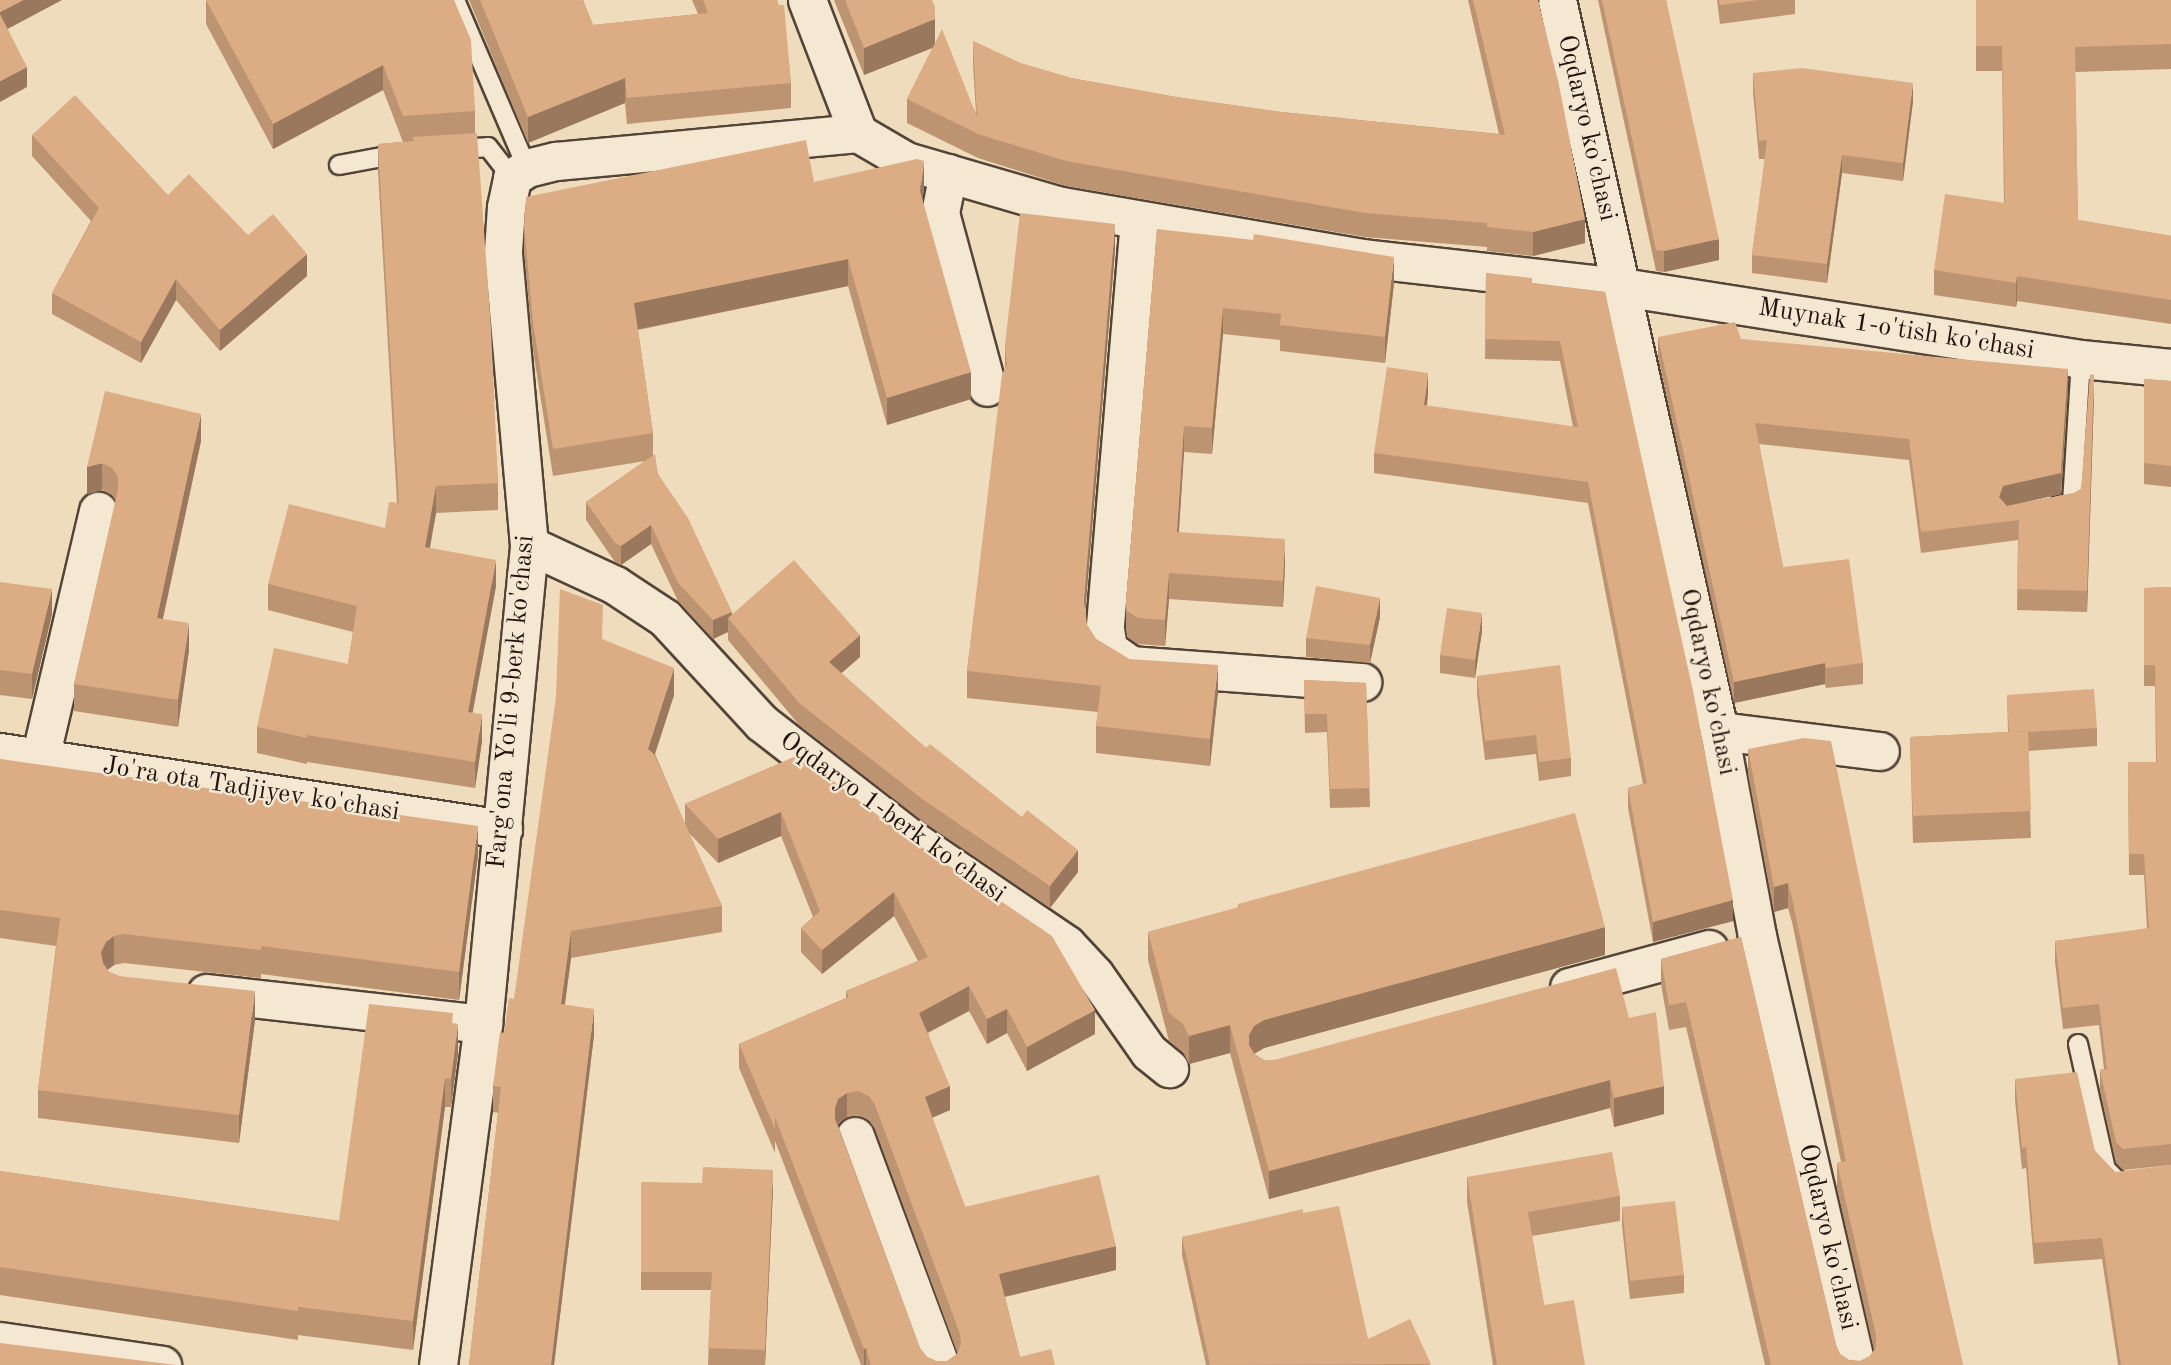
<!DOCTYPE html>
<style>
body{margin:0}
#map{position:relative;width:2171px;height:1365px;overflow:hidden;background:#eedcbc;font-family:"Old Standard TT",serif}
div>[style]{position:absolute}
.roads{filter:drop-shadow(2px 0 #544438) drop-shadow(-2px 0 #544438) drop-shadow(0 2px #544438) drop-shadow(0 -2px #544438)}
.service>*{height:18px;margin:-9px;padding:0 9px;transform-origin:9px;border-radius:9px;background:#f4e8d3}
.minor>*{height:37px;margin:-18.5px;padding:0 18.5px;transform-origin:18.5px;border-radius:18.5px;background:#f4e8d3}
.wall>*{inset:0;background:#bd9472}
.shaded-wall>*{inset:0;background:#9a785d}
.building>*{inset:0;background:#dcac85}
span{translate:-50% -50%;white-space:nowrap;text-align:center;line-height:1.15;-webkit-text-stroke:5px #f4e8d3;paint-order:stroke}
.street-label{font-size:26px;color:#21120c}
</style>
<div id="map">
<div class="roads">
<div class="service">
<i style="left:455px;top:0;width:183px;rotate:66.8deg"></i>
<i style="left:454px;top:149px;width:34px;rotate:-3deg"></i>
<i style="left:488px;top:147px;width:39px;rotate:52deg"></i>
<i style="left:339px;top:165px;width:60px;rotate:-10.6deg"></i>
<i style="left:2059px;top:505px;width:13px;rotate:-9deg"></i>
<i style="left:2072px;top:503px;width:144px;rotate:-86.4deg"></i>
<i style="left:2078px;top:1044px;width:128px;rotate:77.4deg"></i>
<i style="left:2106px;top:1169px;width:16px;rotate:45deg"></i>
</div>
<div class="minor">
<i style="left:807px;top:0;width:142px;rotate:69deg"></i>
<i style="left:858px;top:133px;width:56px;rotate:30.3deg"></i>
<i style="left:906px;top:161px;width:161px;rotate:16.2deg"></i>
<i style="left:1061px;top:206px;width:305px;rotate:9.8deg"></i>
<i style="left:1362px;top:258px;width:262px;rotate:6.4deg"></i>
<i style="left:1622px;top:287px;width:465px;rotate:8.9deg"></i>
<i style="left:2081px;top:359px;width:90px;rotate:5.7deg"></i>
<i style="left:1557px;top:0;width:749px;rotate:77.5deg"></i>
<i style="left:1719px;top:731px;width:208px;rotate:79.5deg"></i>
<i style="left:1757px;top:936px;width:440px;rotate:77deg"></i>
<i style="left:948px;top:173px;width:41px;rotate:101.3deg"></i>
<i style="left:940px;top:213px;width:180px;rotate:74.9deg"></i>
<i style="left:1139px;top:220px;width:410px;rotate:94.8deg"></i>
<i style="left:1105px;top:629px;width:20px;rotate:81deg"></i>
<i style="left:1108px;top:649px;width:28px;rotate:35deg"></i>
<i style="left:1131px;top:665px;width:232px;rotate:4.2deg"></i>
<i style="left:529px;top:545px;width:95px;rotate:24.9deg"></i>
<i style="left:615px;top:585px;width:60px;rotate:33.4deg"></i>
<i style="left:665px;top:618px;width:143px;rotate:47.3deg"></i>
<i style="left:762px;top:723px;width:191px;rotate:37.8deg"></i>
<i style="left:913px;top:840px;width:185px;rotate:34.2deg"></i>
<i style="left:1066px;top:944px;width:42px;rotate:46.9deg"></i>
<i style="left:1095px;top:975px;width:94px;rotate:55deg"></i>
<i style="left:1149px;top:1052px;width:26px;rotate:39deg"></i>
<i style="left:1719px;top:731px;width:162px;rotate:7.1deg"></i>
<i style="left:0;top:752px;width:509px;rotate:8.7deg"></i>
<i style="left:40px;top:758px;width:254px;rotate:-76.8deg"></i>
<i style="left:1569px;top:987px;width:145px;rotate:-15.2deg"></i>
<i style="left:206px;top:993px;width:279px;rotate:6.4deg"></i>
<i style="left:855px;top:1136px;width:244px;rotate:69.6deg"></i>
<i style="left:0;top:1341px;width:164px;rotate:8.4deg"></i>
<i style="left:438px;top:1365px;width:344px;rotate:-82.5deg"></i>
<i style="left:483px;top:1024px;width:481px;rotate:-84.5deg"></i>
<i style="left:529px;top:545px;width:295px;rotate:-95.1deg"></i>
<i style="left:503px;top:251px;width:44px;rotate:-86.1deg"></i>
<i style="left:506px;top:207px;width:30px;rotate:-78deg"></i>
<i style="left:512px;top:178px;width:18px;rotate:-34deg"></i>
<i style="left:527px;top:168px;width:30px;rotate:-14deg"></i>
<i style="left:556px;top:161px;width:303px;rotate:-5.3deg"></i>
</div>
</div>
<div class="wall">
<i style="clip-path:polygon(206px 0,454px 0,475px 111px,475px 133px,498px 483px,498px 510px,436px 513px,430px 548px,496px 586px,472px 712px,482px 741px,475px 788px,307px 762px,307px 764px,257px 753px,257px 727px,348px 664px,353px 632px,268px 610px,268px 584px,385px 528px,397px 503px,378px 171px,378px 144px,403px 142px,383px 90px,273px 149px,206px 24px)"></i>
<i style="clip-path:polygon(469px 0,583px 0,593px 25px,698px 14px,692px 0,777px 0,791px 83px,791px 108px,627px 124px,625px 103px,528px 143px)"></i>
<i style="clip-path:polygon(834px 0,932px 0,935px 44px,976px 113px,973px 65px,973px 41px,1020px 63px,1071px 78px,1176px 97px,1281px 112px,1499px 134px,1468px 0,1538px 0,1585px 243px,1533px 256px,1487px 251px,1487px 247px,1365px 237px,1066px 186px,978px 158px,907px 123px,907px 99px,933px 47px,864px 75px)"></i>
<i style="clip-path:polygon(1598px 0,1666px 0,1719px 260px,1664px 272px,1656px 271px)"></i>
<i style="clip-path:polygon(1717px 0,1795px 0,1795px 14px,1720px 24px)"></i>
<i style="clip-path:polygon(1976px 0,2171px 0,2171px 69px,2075px 72px,2078px 220px,2171px 236px,2171px 324px,2017px 301px,2016px 307px,1934px 295px,1934px 270px,2004px 203px,2002px 71px,1976px 71px)"></i>
<i style="clip-path:polygon(1753px 73px,1913px 101px,1903px 181px,1842px 173px,1827px 283px,1752px 273px,1752px 255px,1765px 159px,1759px 159px,1753px 92px)"></i>
<i style="clip-path:polygon(32px 135px,168px 195px,248px 235px,307px 276px,220px 351px,176px 300px,141px 363px,52px 314px,52px 293px,91px 221px,32px 156px)"></i>
<i style="clip-path:polygon(814px 182px,924px 188px,922px 200px,971px 399px,887px 425px,848px 286px,638px 330px,653px 433px,653px 455px,658px 474px,732px 614px,860px 657px,841px 673px,926px 748px,1078px 872px,1050px 908px,925px 823px,800px 726px,728px 640px,728px 632px,713px 639px,678px 601px,651px 544px,621px 565px,615px 562px,586px 520px,586px 502px,645px 461px,553px 476px,533px 350px,524px 251px,524px 224px)"></i>
<i style="clip-path:polygon(1157px 229px,1394px 283px,1385px 363px,1280px 351px,1280px 340px,1223px 334px,1212px 454px,1184px 452px,1179px 532px,1285px 565px,1283px 607px,1169px 599px,1165px 646px,1138px 644px,1127px 637px,1126px 628px,1126px 602px)"></i>
<i style="clip-path:polygon(1115px 251px,1085px 611px,1087px 625px,1096px 639px,1129px 659px,1218px 692px,1210px 766px,1096px 753px,1096px 726px,1098px 712px,967px 698px,967px 671px,1005px 370px,1005px 345px)"></i>
<i style="clip-path:polygon(1486px 273px,1532px 283px,1605px 292px,1733px 921px,1653px 942px,1628px 808px,1628px 788px,1643px 784px,1588px 503px,1374px 473px,1374px 453px,1428px 394px,1427px 406px,1573px 427px,1560px 361px,1485px 359px)"></i>
<i style="clip-path:polygon(1658px 337px,1741px 339px,2068px 390px,2061px 494px,2008px 506px,2074px 493px,2081px 489px,2094px 395px,2087px 612px,2017px 610px,2018px 540px,1921px 553px,1909px 460px,1759px 444px,1783px 567px,1863px 663px,1863px 684px,1826px 688px,1825px 684px,1734px 703px,1658px 357px)"></i>
<i style="clip-path:polygon(2144px 379px,2171px 381px,2171px 487px,2144px 484px)"></i>
<i style="clip-path:polygon(201px 441px,163px 619px,189px 650px,178px 727px,74px 711px,74px 684px,116px 501px,112px 495px,102px 490px,87px 494px,87px 467px)"></i>
<i style="clip-path:polygon(0 582px,52px 614px,32px 699px,0 695px)"></i>
<i style="clip-path:polygon(2171px 587px,2171px 1165px,2123px 1170px,2116px 1163px,2100px 1091px,2100px 1070px,2104px 1069px,2099px 1025px,2063px 1029px,2055px 962px,2055px 941px,2147px 929px,2144px 875px,2129px 875px,2128px 762px,2156px 762px,2155px 686px,2144px 686px,2144px 588px)"></i>
<i style="clip-path:polygon(1380px 617px,1370px 663px,1306px 657px,1306px 638px)"></i>
<i style="clip-path:polygon(1482px 631px,1475px 678px,1440px 673px,1440px 655px)"></i>
<i style="clip-path:polygon(evenodd,603px 639px,674px 695px,655px 754px,685px 824px,685px 804px,799px 755px,1095px 1034px,1027px 1071px,1007px 1033px,987px 1044px,969px 1011px,928px 1033px,950px 1110px,932px 1117px,965px 1207px,1116px 1270px,1005px 1297px,1020px 1357px,1055px 1365px,861px 1365px,775px 1141px,775px 1153px,739px 1068px,739px 1044px,846px 998px,846px 991px,918px 961px,894px 916px,822px 974px,801px 952px,801px 928px,813px 917px,781px 836px,718px 863px,689px 833px,722px 906px,722px 932px,571px 958px,565px 1005px,594px 1035px,554px 1365px,469px 1365px,498px 1113px,493px 1112px,493px 1086px,504px 1033px,514px 999px,603px 639px,858px 1115px,869px 1120px,875px 1129px,957px 1352px,957px 1354px,947px 1361px,936px 1361px,927px 1357px,920px 1348px,838px 1125px,838px 1123px,847px 1117px,858px 1115px)"></i>
<i style="clip-path:polygon(1477px 676px,1571px 758px,1571px 776px,1539px 781px,1536px 754px,1485px 760px,1477px 694px)"></i>
<i style="clip-path:polygon(1304px 680px,1366px 683px,1370px 807px,1330px 808px,1327px 732px,1305px 733px)"></i>
<i style="clip-path:polygon(2007px 695px,2097px 728px,2097px 746px,2028px 751px,2031px 838px,1913px 843px,1910px 737px,2008px 732px)"></i>
<i style="clip-path:polygon(1748px 749px,1933px 1235px,1963px 1365px,1765px 1365px,1686px 1027px,1669px 1030px,1661px 984px,1661px 959px,1741px 937px,1836px 1345px,1840px 1354px,1849px 1360px,1860px 1361px,1870px 1356px,1874px 1350px,1837px 1188px,1837px 1163px,1841px 1162px,1792px 922px,1788px 908px,1774px 912px,1748px 774px)"></i>
<i style="clip-path:polygon(0 759px,478px 855px,459px 1000px,261px 974px,261px 978px,124px 963px,114px 965px,107px 970px,109px 972px,119px 976px,255px 1020px,239px 1143px,38px 1118px,38px 1090px,56px 946px,0 938px)"></i>
<i style="clip-path:polygon(1238px 904px,1605px 955px,1264px 1048px,1254px 1054px,1264px 1060px,1274px 1060px,1629px 1018px,1664px 1114px,1614px 1127px,1610px 1108px,1269px 1199px,1230px 1053px,1189px 1064px,1183px 1052px,1169px 1041px,1148px 960px,1148px 932px,1238px 908px)"></i>
<i style="clip-path:polygon(453px 1023px,458px 1053px,451px 1107px,445px 1107px,413px 1350px,298px 1335px,298px 1340px,0 1295px,0 1171px,339px 1221px)"></i>
<i style="clip-path:polygon(2015px 1079px,2095px 1151px,2115px 1172px,2171px 1365px,2118px 1365px,2102px 1259px,2034px 1264px,2026px 1168px,2022px 1169px,2015px 1100px)"></i>
<i style="clip-path:polygon(1467px 1177px,1620px 1196px,1620px 1221px,1532px 1236px,1544px 1305px,1585px 1365px,1493px 1365px,1467px 1202px)"></i>
<i style="clip-path:polygon(641px 1182px,773px 1189px,765px 1365px,708px 1365px,711px 1290px,641px 1290px)"></i>
<i style="clip-path:polygon(1622px 1207px,1684px 1275px,1684px 1293px,1630px 1299px,1622px 1226px)"></i>
<i style="clip-path:polygon(1303px 1213px,1368px 1339px,1431px 1365px,1206px 1365px,1182px 1255px,1182px 1237px)"></i>
</div>
<div class="shaded-wall">
<i style="clip-path:polygon(23px 0,62px 0,0 33px,0 12px)"></i>
<i style="clip-path:polygon(935px 19px,935px 47px,864px 75px,864px 48px)"></i>
<i style="clip-path:polygon(383px 65px,383px 90px,273px 149px,273px 124px)"></i>
<i style="clip-path:polygon(27px 67px,27px 87px,0 102px,0 81px)"></i>
<i style="clip-path:polygon(625px 78px,625px 103px,528px 143px,528px 117px)"></i>
<i style="clip-path:polygon(1913px 83px,1913px 101px,1903px 181px,1903px 163px)"></i>
<i style="clip-path:polygon(1842px 155px,1842px 173px,1827px 283px,1827px 264px)"></i>
<i style="clip-path:polygon(924px 161px,924px 188px,920px 218px,920px 191px)"></i>
<i style="clip-path:polygon(1585px 219px,1585px 243px,1533px 256px,1533px 232px)"></i>
<i style="clip-path:polygon(1115px 224px,1115px 251px,1084px 627px,1084px 600px)"></i>
<i style="clip-path:polygon(1719px 239px,1719px 260px,1664px 272px,1664px 251px)"></i>
<i style="clip-path:polygon(307px 254px,307px 276px,220px 351px,220px 330px)"></i>
<i style="clip-path:polygon(1394px 257px,1394px 283px,1385px 363px,1385px 337px)"></i>
<i style="clip-path:polygon(848px 259px,848px 286px,634px 330px,634px 303px)"></i>
<i style="clip-path:polygon(2017px 276px,2017px 301px,2016px 307px,2016px 283px)"></i>
<i style="clip-path:polygon(176px 279px,176px 300px,141px 363px,141px 342px)"></i>
<i style="clip-path:polygon(1223px 308px,1223px 334px,1212px 454px,1212px 428px)"></i>
<i style="clip-path:polygon(2068px 369px,2068px 390px,2061px 494px,2003px 507px,1999px 497px,2003px 486px)"></i>
<i style="clip-path:polygon(971px 372px,971px 399px,887px 425px,887px 398px)"></i>
<i style="clip-path:polygon(1428px 373px,1428px 394px,1424px 426px,1424px 405px)"></i>
<i style="clip-path:polygon(2094px 375px,2094px 395px,2087px 612px,2087px 591px)"></i>
<i style="clip-path:polygon(201px 414px,201px 441px,157px 645px,157px 618px)"></i>
<i style="clip-path:polygon(1184px 426px,1184px 452px,1177px 558px,1177px 532px)"></i>
<i style="clip-path:polygon(102px 463px,102px 490px,87px 494px,87px 467px)"></i>
<i style="clip-path:polygon(436px 486px,436px 513px,425px 573px,425px 547px)"></i>
<i style="clip-path:polygon(651px 525px,651px 544px,621px 565px,621px 546px)"></i>
<i style="clip-path:polygon(1285px 539px,1285px 565px,1283px 607px,1283px 581px)"></i>
<i style="clip-path:polygon(496px 560px,496px 586px,468px 738px,468px 712px)"></i>
<i style="clip-path:polygon(1169px 573px,1169px 599px,1165px 646px,1165px 620px)"></i>
<i style="clip-path:polygon(52px 589px,52px 614px,32px 699px,32px 674px)"></i>
<i style="clip-path:polygon(1380px 598px,1380px 617px,1370px 663px,1370px 645px)"></i>
<i style="clip-path:polygon(732px 612px,732px 623px,728px 618px,728px 632px,713px 639px,713px 620px)"></i>
<i style="clip-path:polygon(1482px 613px,1482px 631px,1475px 678px,1475px 660px)"></i>
<i style="clip-path:polygon(189px 623px,189px 650px,178px 727px,178px 700px)"></i>
<i style="clip-path:polygon(860px 635px,860px 657px,829px 684px,829px 662px)"></i>
<i style="clip-path:polygon(1825px 663px,1825px 684px,1734px 703px,1734px 682px)"></i>
<i style="clip-path:polygon(1218px 665px,1218px 692px,1210px 766px,1210px 739px)"></i>
<i style="clip-path:polygon(674px 668px,674px 695px,648px 775px,648px 749px)"></i>
<i style="clip-path:polygon(482px 714px,482px 741px,475px 788px,475px 762px)"></i>
<i style="clip-path:polygon(781px 812px,781px 836px,718px 863px,718px 839px)"></i>
<i style="clip-path:polygon(478px 826px,478px 855px,459px 1000px,459px 972px)"></i>
<i style="clip-path:polygon(1078px 850px,1078px 872px,1050px 908px,1050px 886px)"></i>
<i style="clip-path:polygon(1788px 883px,1788px 908px,1774px 912px,1774px 887px)"></i>
<i style="clip-path:polygon(894px 892px,894px 916px,822px 974px,822px 950px)"></i>
<i style="clip-path:polygon(1733px 900px,1733px 921px,1653px 942px,1653px 922px)"></i>
<i style="clip-path:polygon(1605px 927px,1605px 955px,1264px 1048px,1254px 1054px,1249px 1063px,1249px 1035px,1254px 1026px,1264px 1020px)"></i>
<i style="clip-path:polygon(571px 931px,571px 958px,561px 1031px,561px 1004px)"></i>
<i style="clip-path:polygon(114px 936px,114px 965px,106px 971px,101px 981px,101px 952px,106px 942px)"></i>
<i style="clip-path:polygon(969px 986px,969px 1011px,919px 1037px,919px 1013px)"></i>
<i style="clip-path:polygon(255px 991px,255px 1020px,239px 1143px,239px 1115px)"></i>
<i style="clip-path:polygon(594px 1009px,594px 1035px,554px 1365px,551px 1365px)"></i>
<i style="clip-path:polygon(1007px 1009px,1007px 1033px,987px 1044px,987px 1019px)"></i>
<i style="clip-path:polygon(1095px 1010px,1095px 1034px,1027px 1071px,1027px 1047px)"></i>
<i style="clip-path:polygon(458px 1024px,458px 1053px,451px 1107px,451px 1079px)"></i>
<i style="clip-path:polygon(1230px 1025px,1230px 1053px,1189px 1064px,1189px 1036px)"></i>
<i style="clip-path:polygon(445px 1078px,445px 1107px,413px 1350px,413px 1321px)"></i>
<i style="clip-path:polygon(1610px 1080px,1610px 1108px,1269px 1199px,1269px 1171px)"></i>
<i style="clip-path:polygon(950px 1086px,950px 1110px,925px 1121px,925px 1097px)"></i>
<i style="clip-path:polygon(1664px 1086px,1664px 1114px,1614px 1127px,1614px 1098px)"></i>
<i style="clip-path:polygon(847px 1093px,847px 1117px,838px 1123px,835px 1132px,835px 1108px,838px 1099px)"></i>
<i style="clip-path:polygon(773px 1170px,773px 1189px,765px 1365px,765px 1350px)"></i>
<i style="clip-path:polygon(1116px 1246px,1116px 1270px,999px 1298px,999px 1274px)"></i>
<i style="clip-path:polygon(866px 1348px,866px 1365px,864px 1365px,864px 1349px)"></i>
</div>
<div class="building">
<i style="clip-path:polygon(0 0,23px 0,0 12px)"></i>
<i style="clip-path:polygon(206px 0,454px 0,471px 40px,475px 111px,403px 116px,383px 65px,273px 124px)"></i>
<i style="clip-path:polygon(480px 0,583px 0,593px 25px,708px 13px,703px 0,777px 0,779px 5px,784px 5px,791px 83px,627px 98px,625px 78px,528px 117px)"></i>
<i style="clip-path:polygon(845px 0,932px 0,935px 7px,935px 19px,864px 48px)"></i>
<i style="clip-path:polygon(1473px 0,1538px 0,1559px 85px,1585px 219px,1533px 232px,1487px 227px,1487px 223px,1365px 213px,1066px 161px,978px 134px,907px 99px,942px 29px,977px 117px,973px 41px,1020px 63px,1071px 78px,1176px 97px,1281px 112px,1505px 135px)"></i>
<i style="clip-path:polygon(1602px 0,1666px 0,1719px 239px,1664px 251px,1656px 250px)"></i>
<i style="clip-path:polygon(1719px 0,1759px 0,1720px 5px)"></i>
<i style="clip-path:polygon(1976px 0,2171px 0,2171px 44px,2075px 47px,2078px 220px,2171px 236px,2171px 300px,2017px 276px,2016px 283px,1934px 270px,1945px 194px,2005px 203px,2002px 46px,1976px 46px)"></i>
<i style="clip-path:polygon(0 14px,27px 67px,0 81px)"></i>
<i style="clip-path:polygon(1802px 68px,1913px 83px,1903px 163px,1842px 155px,1827px 264px,1752px 255px,1767px 140px,1759px 141px,1753px 73px)"></i>
<i style="clip-path:polygon(75px 95px,168px 195px,189px 174px,248px 235px,273px 214px,307px 254px,220px 330px,176px 279px,141px 342px,52px 293px,99px 208px,32px 135px)"></i>
<i style="clip-path:polygon(477px 133px,491px 328px,498px 483px,436px 486px,425px 547px,496px 560px,468px 712px,482px 714px,475px 762px,307px 735px,307px 738px,257px 727px,274px 648px,348px 664px,357px 606px,268px 584px,289px 504px,385px 528px,389px 502px,399px 503px,378px 144px,414px 141px,412px 137px)"></i>
<i style="clip-path:polygon(806px 140px,814px 182px,917px 159px,924px 161px,920px 191px,971px 372px,887px 398px,848px 259px,634px 303px,653px 433px,553px 449px,533px 323px,524px 224px,526px 197px)"></i>
<i style="clip-path:polygon(1020px 213px,1115px 224px,1084px 600px,1087px 625px,1096px 639px,1129px 659px,1218px 665px,1210px 739px,1096px 726px,1101px 686px,967px 671px,1002px 374px,1007px 365px,1005px 345px)"></i>
<i style="clip-path:polygon(1157px 229px,1253px 240px,1254px 234px,1394px 257px,1385px 337px,1280px 325px,1281px 314px,1223px 308px,1212px 428px,1184px 426px,1177px 532px,1285px 539px,1283px 581px,1169px 573px,1165px 620px,1138px 618px,1127px 611px,1126px 602px)"></i>
<i style="clip-path:polygon(1486px 273px,1532px 278px,1532px 283px,1605px 292px,1693px 691px,1733px 900px,1653px 922px,1628px 788px,1647px 783px,1588px 482px,1374px 453px,1387px 367px,1428px 373px,1424px 405px,1578px 427px,1560px 341px,1485px 339px)"></i>
<i style="clip-path:polygon(1735px 322px,1741px 339px,2068px 369px,2061px 473px,2003px 486px,1999px 497px,2007px 506px,2074px 493px,2081px 489px,2090px 374px,2094px 375px,2087px 591px,2017px 589px,2019px 520px,1921px 532px,1909px 439px,1755px 423px,1783px 567px,1849px 559px,1863px 663px,1826px 668px,1825px 663px,1734px 682px,1658px 337px)"></i>
<i style="clip-path:polygon(2144px 379px,2171px 381px,2171px 466px,2144px 463px)"></i>
<i style="clip-path:polygon(105px 391px,201px 414px,157px 618px,189px 623px,178px 700px,74px 684px,118px 489px,118px 477px,112px 468px,102px 463px,87px 467px)"></i>
<i style="clip-path:polygon(655px 454px,658px 474px,688px 518px,732px 612px,713px 620px,678px 583px,651px 525px,621px 546px,615px 543px,586px 502px)"></i>
<i style="clip-path:polygon(794px 560px,860px 635px,829px 662px,926px 748px,930px 744px,1022px 817px,1027px 810px,1078px 850px,1050px 886px,925px 801px,800px 704px,728px 618px)"></i>
<i style="clip-path:polygon(0 582px,52px 589px,32px 674px,0 670px)"></i>
<i style="clip-path:polygon(1316px 586px,1380px 598px,1370px 645px,1306px 638px)"></i>
<i style="clip-path:polygon(2171px 587px,2171px 1144px,2123px 1149px,2116px 1142px,2100px 1070px,2107px 1069px,2099px 1004px,2063px 1008px,2055px 941px,2149px 928px,2144px 854px,2129px 854px,2128px 762px,2157px 762px,2155px 665px,2144px 665px,2144px 588px)"></i>
<i style="clip-path:polygon(560px 589px,603px 605px,602px 639px,674px 668px,648px 749px,654px 754px,722px 906px,571px 931px,561px 1004px,594px 1009px,551px 1365px,469px 1365px,501px 1087px,493px 1086px,500px 1032px,504px 1033px,509px 998px,514px 999px,556px 697px)"></i>
<i style="clip-path:polygon(1447px 608px,1482px 613px,1475px 660px,1440px 655px)"></i>
<i style="clip-path:polygon(1560px 665px,1571px 758px,1539px 762px,1536px 735px,1485px 741px,1477px 676px)"></i>
<i style="clip-path:polygon(1304px 680px,1366px 683px,1370px 788px,1330px 789px,1327px 714px,1305px 714px)"></i>
<i style="clip-path:polygon(2094px 689px,2097px 728px,2028px 732px,2028px 731px,2009px 732px,2007px 695px)"></i>
<i style="clip-path:polygon(2028px 731px,2031px 811px,1913px 816px,1910px 737px)"></i>
<i style="clip-path:polygon(1804px 738px,1831px 741px,1933px 1235px,1963px 1365px,1771px 1365px,1686px 1002px,1669px 1005px,1661px 959px,1741px 937px,1836px 1345px,1840px 1354px,1849px 1360px,1860px 1361px,1870px 1356px,1876px 1347px,1876px 1335px,1837px 1163px,1846px 1161px,1792px 898px,1788px 883px,1774px 887px,1748px 749px)"></i>
<i style="clip-path:polygon(evenodd,799px 755px,901px 833px,1052px 936px,1095px 1010px,1027px 1047px,1007px 1009px,987px 1019px,969px 986px,919px 1013px,950px 1086px,925px 1097px,965px 1207px,1099px 1175px,1116px 1246px,999px 1274px,1020px 1357px,1051px 1349px,1055px 1365px,871px 1365px,866px 1348px,864px 1349px,775px 1117px,775px 1129px,739px 1044px,849px 997px,846px 991px,928px 957px,894px 892px,822px 950px,801px 928px,820px 911px,781px 812px,718px 839px,685px 804px,799px 755px,858px 1091px,869px 1096px,875px 1105px,960px 1334px,961px 1344px,957px 1354px,947px 1361px,936px 1361px,927px 1357px,920px 1348px,835px 1119px,835px 1108px,838px 1099px,847px 1093px,858px 1091px)"></i>
<i style="clip-path:polygon(0 759px,478px 826px,459px 972px,261px 946px,261px 950px,124px 934px,114px 936px,106px 942px,101px 952px,103px 963px,109px 972px,119px 976px,255px 991px,239px 1115px,38px 1090px,60px 918px,0 910px)"></i>
<i style="clip-path:polygon(1575px 813px,1605px 927px,1264px 1020px,1254px 1026px,1249px 1035px,1249px 1045px,1255px 1055px,1264px 1060px,1274px 1060px,1616px 968px,1629px 1018px,1656px 1012px,1664px 1086px,1614px 1098px,1610px 1080px,1269px 1171px,1230px 1025px,1189px 1036px,1183px 1024px,1169px 1013px,1148px 932px,1239px 907px,1238px 904px)"></i>
<i style="clip-path:polygon(369px 1004px,453px 1013px,452px 1023px,458px 1024px,451px 1079px,445px 1078px,413px 1321px,298px 1307px,298px 1311px,0 1267px,0 1171px,339px 1221px)"></i>
<i style="clip-path:polygon(2077px 1072px,2095px 1151px,2115px 1172px,2171px 1165px,2171px 1365px,2121px 1365px,2102px 1238px,2034px 1243px,2026px 1147px,2022px 1148px,2015px 1079px)"></i>
<i style="clip-path:polygon(1612px 1152px,1620px 1196px,1528px 1212px,1544px 1305px,1574px 1300px,1585px 1365px,1497px 1365px,1467px 1177px)"></i>
<i style="clip-path:polygon(703px 1167px,773px 1170px,765px 1350px,708px 1348px,712px 1272px,641px 1272px,641px 1182px,702px 1183px)"></i>
<i style="clip-path:polygon(1675px 1201px,1684px 1275px,1630px 1281px,1622px 1207px)"></i>
<i style="clip-path:polygon(1339px 1206px,1368px 1339px,1410px 1319px,1431px 1364px,1210px 1365px,1182px 1237px,1303px 1209px,1303px 1213px)"></i>
<i style="clip-path:polygon(0 1343px,176px 1365px,0 1365px)"></i>
</div>
<div class="street-label">
<span style="left:1586px;top:128px;rotate:77deg">Oqdaryo ko'chasi</span>
<span style="left:1896px;top:330px;rotate:9deg">Muynak 1-o'tish ko'chasi</span>
<span style="left:1707px;top:682px;rotate:78deg">Oqdaryo ko'chasi</span>
<span style="left:512px;top:702px;rotate:-85deg">Farg'ona Yo'li 9-berk ko'chasi</span>
<span style="left:251px;top:790px;rotate:9deg">Jo'ra ota Tadjiyev ko'chasi</span>
<span style="left:892px;top:818px;rotate:36deg">Oqdaryo 1-berk ko'chasi</span>
<span style="left:1827px;top:1237px;rotate:77deg">Oqdaryo ko'chasi</span>
</div>
</div>
